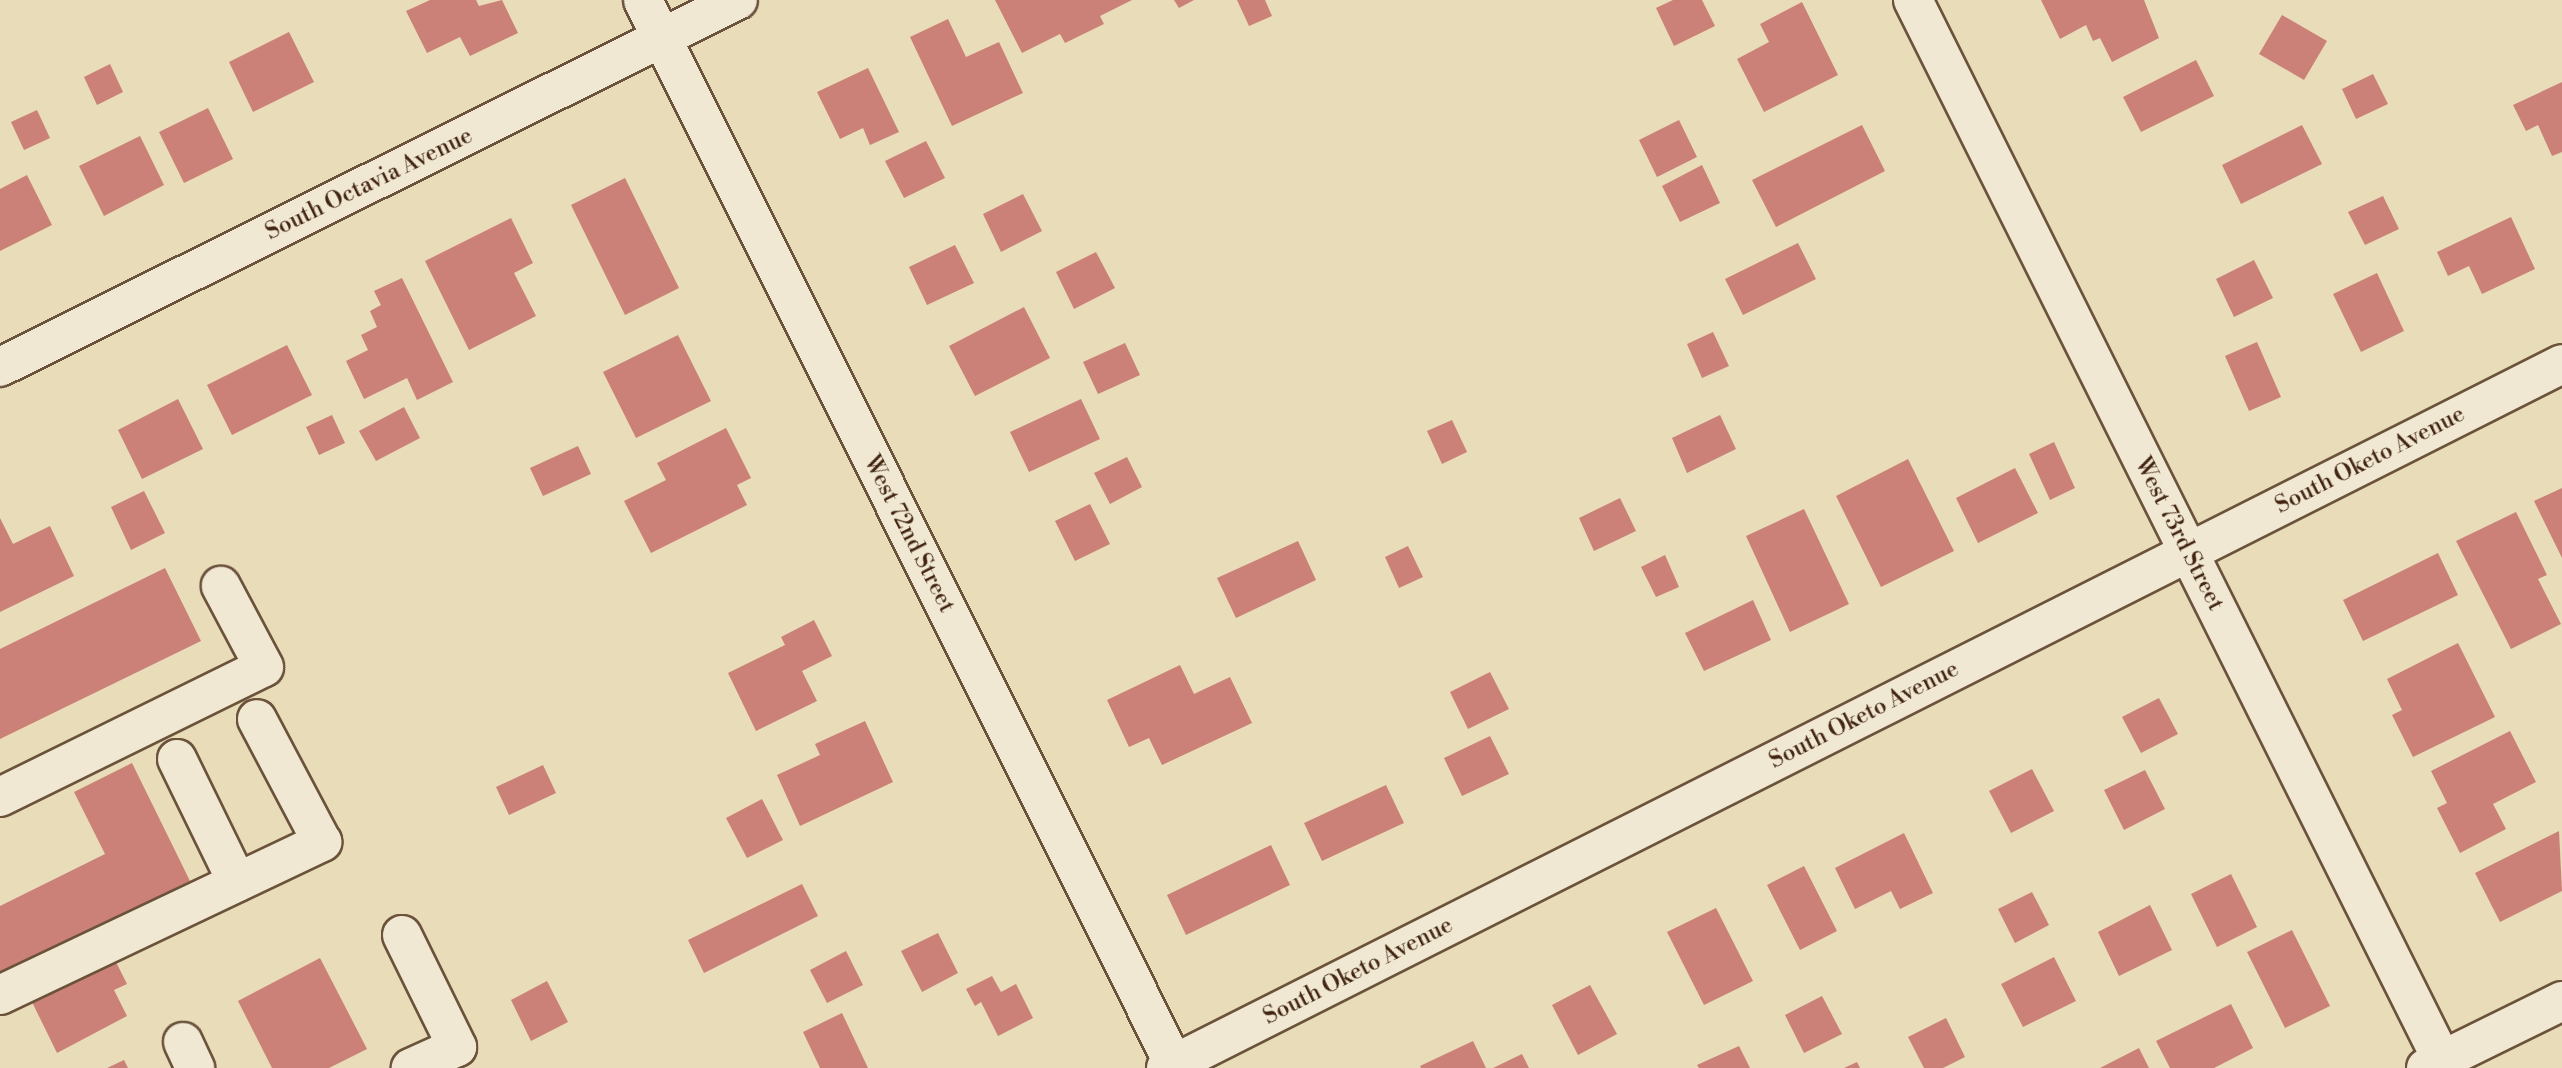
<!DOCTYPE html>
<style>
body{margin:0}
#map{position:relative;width:2562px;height:1068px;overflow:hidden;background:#e8dcb9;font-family:"Libre Bodoni",serif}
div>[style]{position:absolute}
.building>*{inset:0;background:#cb8177}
.roads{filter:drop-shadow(2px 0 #6b523b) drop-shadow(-2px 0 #6b523b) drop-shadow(0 2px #6b523b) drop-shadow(0 -2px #6b523b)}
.minor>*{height:38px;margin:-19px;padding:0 19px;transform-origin:19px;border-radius:19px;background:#f0e8d2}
span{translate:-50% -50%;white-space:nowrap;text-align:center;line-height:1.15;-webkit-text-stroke:6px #f0e8d2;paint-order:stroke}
.street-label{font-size:23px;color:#412411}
</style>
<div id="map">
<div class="building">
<i style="clip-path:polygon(430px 0,476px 0,479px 6px,502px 0,518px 33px,470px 56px,460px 37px,427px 53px,406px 11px)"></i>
<i style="clip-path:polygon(995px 0,1132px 0,1100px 16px,1104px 24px,1065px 43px,1060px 34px,1022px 53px)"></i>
<i style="clip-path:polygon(1174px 0,1194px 0,1179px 8px)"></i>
<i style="clip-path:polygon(1237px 0,1265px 0,1272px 16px,1249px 26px)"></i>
<i style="clip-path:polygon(1673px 0,1702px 0,1715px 26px,1674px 46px,1656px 8px)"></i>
<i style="clip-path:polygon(2041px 0,2144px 0,2159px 38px,2112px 62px,2100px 38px,2093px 41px,2086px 25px,2060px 39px)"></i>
<i style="clip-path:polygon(1802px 2px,1838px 75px,1764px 112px,1737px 59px,1769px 42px,1760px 24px)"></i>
<i style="clip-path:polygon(2282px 15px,2327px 41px,2304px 80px,2259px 54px)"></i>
<i style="clip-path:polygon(948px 19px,966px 57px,999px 42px,1023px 93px,952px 126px,910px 37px)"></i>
<i style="clip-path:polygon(289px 32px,314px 82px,253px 112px,229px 62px)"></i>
<i style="clip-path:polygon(2196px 60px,2214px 96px,2141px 132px,2123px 97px)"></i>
<i style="clip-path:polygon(110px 64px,123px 92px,97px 105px,84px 77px)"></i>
<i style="clip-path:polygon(868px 68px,899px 132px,870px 145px,863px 128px,840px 139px,817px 92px)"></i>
<i style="clip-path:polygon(2373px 74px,2388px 104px,2356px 119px,2342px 89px)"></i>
<i style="clip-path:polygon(2562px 82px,2562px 152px,2552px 156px,2538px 125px,2526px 131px,2513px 105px)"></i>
<i style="clip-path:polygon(208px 108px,233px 159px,184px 183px,159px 132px)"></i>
<i style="clip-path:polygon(37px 110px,50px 138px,24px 150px,11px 122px)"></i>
<i style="clip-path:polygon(1679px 120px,1697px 157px,1657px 177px,1639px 140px)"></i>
<i style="clip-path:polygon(1862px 125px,1885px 171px,1776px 227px,1752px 180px)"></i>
<i style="clip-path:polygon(2302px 125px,2322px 164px,2241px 204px,2222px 165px)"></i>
<i style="clip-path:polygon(140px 136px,164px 185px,104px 216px,79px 166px)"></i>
<i style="clip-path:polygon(926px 141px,945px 178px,904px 198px,885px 161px)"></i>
<i style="clip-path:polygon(1702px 165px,1720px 203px,1680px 222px,1662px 186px)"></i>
<i style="clip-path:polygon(27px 175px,52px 225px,0 251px,0 189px)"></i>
<i style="clip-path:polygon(625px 178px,679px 288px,625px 315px,571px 205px)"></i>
<i style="clip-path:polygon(1023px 194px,1042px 231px,1001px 252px,983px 214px)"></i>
<i style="clip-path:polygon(2383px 196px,2399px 229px,2365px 245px,2348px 212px)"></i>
<i style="clip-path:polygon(2511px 217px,2535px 269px,2482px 294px,2469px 266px,2448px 276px,2437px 252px)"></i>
<i style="clip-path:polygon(511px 218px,533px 263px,514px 273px,536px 316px,469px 350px,425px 261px)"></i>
<i style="clip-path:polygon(1798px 243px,1816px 279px,1743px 315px,1725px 279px)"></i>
<i style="clip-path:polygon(955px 245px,974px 283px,927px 305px,909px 267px)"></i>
<i style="clip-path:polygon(1096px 252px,1115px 288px,1074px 309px,1056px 272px)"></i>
<i style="clip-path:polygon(2254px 260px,2273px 298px,2234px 317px,2216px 279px)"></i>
<i style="clip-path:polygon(2377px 273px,2404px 331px,2361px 352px,2333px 294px)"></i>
<i style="clip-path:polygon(402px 278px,453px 382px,417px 400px,407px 378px,364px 399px,346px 361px,368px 350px,361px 335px,377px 327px,370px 311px,381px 305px,374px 291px)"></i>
<i style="clip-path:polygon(1024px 307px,1050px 358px,975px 396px,949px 346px)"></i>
<i style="clip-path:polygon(1713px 332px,1729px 366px,1702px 378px,1687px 344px)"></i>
<i style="clip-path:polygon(678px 335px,711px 401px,636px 438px,603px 372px)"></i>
<i style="clip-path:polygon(2257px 342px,2281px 397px,2249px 411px,2225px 356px)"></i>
<i style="clip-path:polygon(1125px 343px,1140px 375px,1098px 394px,1083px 362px)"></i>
<i style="clip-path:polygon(287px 345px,312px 395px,232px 435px,207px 385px)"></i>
<i style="clip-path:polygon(178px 399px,203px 449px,142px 479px,118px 430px)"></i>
<i style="clip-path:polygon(1081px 399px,1100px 439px,1029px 472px,1010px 432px)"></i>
<i style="clip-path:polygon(404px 407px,420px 438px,376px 461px,359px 431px)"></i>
<i style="clip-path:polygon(332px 415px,345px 443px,319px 455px,306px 427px)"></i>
<i style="clip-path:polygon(1720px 415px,1736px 449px,1687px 473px,1672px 438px)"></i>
<i style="clip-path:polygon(1452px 420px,1467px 452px,1442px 464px,1427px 431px)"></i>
<i style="clip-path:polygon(726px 428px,751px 478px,737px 485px,747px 505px,651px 553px,624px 501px,666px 480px,657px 463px)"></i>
<i style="clip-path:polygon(2054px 442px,2075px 488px,2050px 500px,2029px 454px)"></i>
<i style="clip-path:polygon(578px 446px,591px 474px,543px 496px,530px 468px)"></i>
<i style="clip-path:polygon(1127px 457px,1142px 487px,1110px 504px,1094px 473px)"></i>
<i style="clip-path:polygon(1908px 459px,1954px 551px,1881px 587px,1836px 496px)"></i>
<i style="clip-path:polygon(2015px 468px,2038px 513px,1978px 543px,1956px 498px)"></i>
<i style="clip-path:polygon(2562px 488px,2562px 558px,2534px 501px)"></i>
<i style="clip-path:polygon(144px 491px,165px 533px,131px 550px,111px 507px)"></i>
<i style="clip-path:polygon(1620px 498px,1636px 531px,1594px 551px,1579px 518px)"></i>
<i style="clip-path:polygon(1090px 504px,1110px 544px,1075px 561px,1055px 521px)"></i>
<i style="clip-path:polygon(1804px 509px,1849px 604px,1790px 632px,1746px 536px)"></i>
<i style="clip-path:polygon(2516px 512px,2547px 575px,2538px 579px,2561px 624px,2511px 649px,2456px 541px)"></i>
<i style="clip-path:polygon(0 518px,13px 544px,50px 526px,74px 576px,0 612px)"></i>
<i style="clip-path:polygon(1298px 541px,1316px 580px,1236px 618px,1217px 578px)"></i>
<i style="clip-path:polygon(1408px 546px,1423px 577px,1399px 588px,1385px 557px)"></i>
<i style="clip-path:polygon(2438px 553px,2458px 595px,2363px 641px,2343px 600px)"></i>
<i style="clip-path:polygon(1665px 555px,1679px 587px,1656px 597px,1641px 567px)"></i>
<i style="clip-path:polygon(165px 568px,201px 641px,0 739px,0 649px)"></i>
<i style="clip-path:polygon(1753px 600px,1771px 640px,1704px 671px,1685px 633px)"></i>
<i style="clip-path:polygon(814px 620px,832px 656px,802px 671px,817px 701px,756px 731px,728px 673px,785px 645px,781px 637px)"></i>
<i style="clip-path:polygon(2458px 643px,2495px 717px,2413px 757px,2392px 715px,2402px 710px,2387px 679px)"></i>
<i style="clip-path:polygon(1180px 665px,1194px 694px,1230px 677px,1252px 723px,1162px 765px,1149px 738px,1129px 747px,1107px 700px)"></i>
<i style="clip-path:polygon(1490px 672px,1509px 709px,1468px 729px,1450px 692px)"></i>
<i style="clip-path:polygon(2159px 698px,2178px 734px,2141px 753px,2122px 717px)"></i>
<i style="clip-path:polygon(865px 721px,893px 782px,800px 826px,777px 775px,820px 755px,815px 744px)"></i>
<i style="clip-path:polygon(2510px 731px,2536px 782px,2493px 804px,2506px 829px,2460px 853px,2437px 808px,2447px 803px,2431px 771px)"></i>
<i style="clip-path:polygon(1490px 736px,1509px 774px,1462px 796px,1444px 758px)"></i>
<i style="clip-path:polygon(132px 763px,190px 881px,0 975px,0 906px,105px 854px,74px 792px)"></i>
<i style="clip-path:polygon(543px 765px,556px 793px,509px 815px,496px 787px)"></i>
<i style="clip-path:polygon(2032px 769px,2054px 811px,2011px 833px,1989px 791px)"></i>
<i style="clip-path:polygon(2145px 770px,2165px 809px,2124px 830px,2104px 790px)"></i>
<i style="clip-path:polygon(1386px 785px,1404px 823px,1322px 861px,1304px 823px)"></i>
<i style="clip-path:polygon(762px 799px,783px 840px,747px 858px,726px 818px)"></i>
<i style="clip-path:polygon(2559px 831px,2562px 891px,2500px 922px,2475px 873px)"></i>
<i style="clip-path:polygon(1904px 833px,1933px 893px,1900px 909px,1891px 891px,1855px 909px,1835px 868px)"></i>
<i style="clip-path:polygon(1271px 845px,1290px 885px,1186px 935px,1167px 895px)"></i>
<i style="clip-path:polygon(1804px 866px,1837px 931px,1800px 950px,1767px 885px)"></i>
<i style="clip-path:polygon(2231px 874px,2257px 927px,2217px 947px,2191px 894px)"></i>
<i style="clip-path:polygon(802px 884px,818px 916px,704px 973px,688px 940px)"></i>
<i style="clip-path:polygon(2032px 892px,2049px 925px,2015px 943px,1998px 909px)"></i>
<i style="clip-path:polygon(2150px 905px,2172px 950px,2119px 976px,2098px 932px)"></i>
<i style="clip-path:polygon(1716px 908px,1753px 981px,1704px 1005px,1667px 932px)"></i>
<i style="clip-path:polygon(2292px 930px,2330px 1006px,2285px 1028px,2247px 952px)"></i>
<i style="clip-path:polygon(938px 933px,958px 973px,922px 992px,901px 951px)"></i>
<i style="clip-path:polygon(846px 951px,863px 985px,827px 1003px,810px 970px)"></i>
<i style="clip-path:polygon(2054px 957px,2076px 1001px,2023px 1027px,2001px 984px)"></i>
<i style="clip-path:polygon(320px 958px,367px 1049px,329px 1068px,272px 1068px,238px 1001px)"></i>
<i style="clip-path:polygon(115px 960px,127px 984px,114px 990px,127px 1016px,57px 1053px,32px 1002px)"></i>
<i style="clip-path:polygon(992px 976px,1001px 992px,1016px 984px,1033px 1018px,998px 1036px,981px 1002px,975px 1006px,966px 989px)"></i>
<i style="clip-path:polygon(547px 981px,568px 1022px,531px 1041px,511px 1000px)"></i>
<i style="clip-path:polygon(1590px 985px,1617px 1034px,1578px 1055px,1552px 1005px)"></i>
<i style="clip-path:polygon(1822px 996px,1842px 1034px,1804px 1053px,1785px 1015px)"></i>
<i style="clip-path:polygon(2231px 1004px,2253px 1048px,2214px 1068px,2170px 1068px,2156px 1041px)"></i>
<i style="clip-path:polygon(842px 1013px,868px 1068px,820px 1068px,803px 1032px)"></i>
<i style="clip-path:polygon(1946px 1018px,1965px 1057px,1943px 1068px,1924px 1068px,1908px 1037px)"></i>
<i style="clip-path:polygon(1473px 1041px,1486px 1068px,1421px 1068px,1420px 1066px)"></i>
<i style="clip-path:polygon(1739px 1046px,1750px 1068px,1699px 1068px,1697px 1065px)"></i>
<i style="clip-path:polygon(2139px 1048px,2149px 1068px,2100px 1068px)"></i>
<i style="clip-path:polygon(1522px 1054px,1529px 1068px,1493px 1068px)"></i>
<i style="clip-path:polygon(124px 1060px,128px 1068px,107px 1068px)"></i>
<i style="clip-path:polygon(1857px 1062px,1860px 1068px,1844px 1068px)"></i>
</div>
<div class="roads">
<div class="minor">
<i style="left:643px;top:0;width:1194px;rotate:63.48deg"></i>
<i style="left:1913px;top:0;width:1194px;rotate:63.48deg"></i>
<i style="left:0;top:367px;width:824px;rotate:-26.44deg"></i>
<i style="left:177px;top:759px;width:137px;rotate:64deg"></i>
<i style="left:0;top:797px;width:294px;rotate:-26.2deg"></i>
<i style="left:264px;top:667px;width:92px;rotate:-118deg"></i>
<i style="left:402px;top:935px;width:125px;rotate:63.8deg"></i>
<i style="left:457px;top:1047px;width:51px;rotate:155.5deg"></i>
<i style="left:0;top:995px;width:357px;rotate:-25.4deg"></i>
<i style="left:322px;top:842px;width:139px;rotate:-117.9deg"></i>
<i style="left:183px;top:1042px;width:29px;rotate:65deg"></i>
<i style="left:1166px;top:1068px;width:1563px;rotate:-26.76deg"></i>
<i style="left:2426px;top:1068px;width:152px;rotate:-26.2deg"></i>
</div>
</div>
<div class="street-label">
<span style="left:369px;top:184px;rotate:-26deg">South Octavia Avenue</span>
<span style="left:2370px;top:460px;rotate:-27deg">South Oketo Avenue</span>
<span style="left:909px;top:534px;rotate:63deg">West 72nd Street</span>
<span style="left:2179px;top:534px;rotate:63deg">West 73rd Street</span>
<span style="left:1864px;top:715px;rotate:-27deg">South Oketo Avenue</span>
<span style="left:1358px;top:971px;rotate:-27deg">South Oketo Avenue</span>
</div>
</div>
